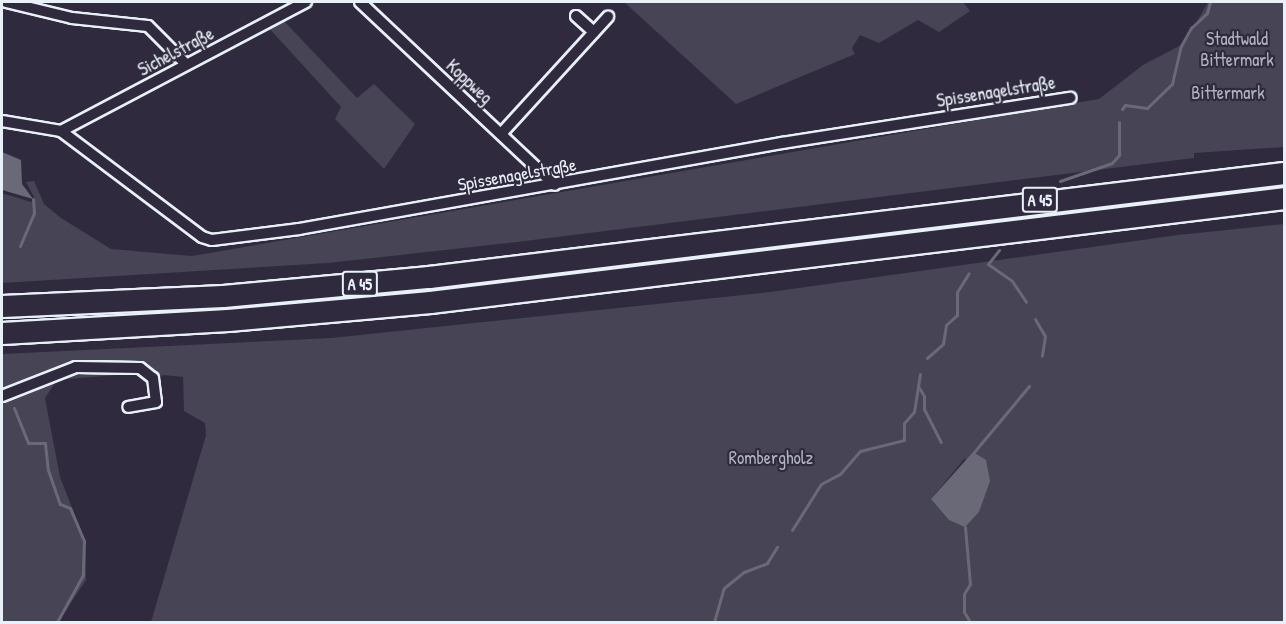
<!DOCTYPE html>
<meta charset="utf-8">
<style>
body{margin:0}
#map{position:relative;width:1286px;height:624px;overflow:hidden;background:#2f2a3d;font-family:"Patrick Hand",sans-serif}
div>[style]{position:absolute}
.green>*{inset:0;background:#464455}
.water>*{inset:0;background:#696978}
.stream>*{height:3px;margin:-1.5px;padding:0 1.5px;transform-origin:1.5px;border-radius:1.5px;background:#696978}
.roads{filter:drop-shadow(2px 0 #e8f1f8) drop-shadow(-2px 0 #e8f1f8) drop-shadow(0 2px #e8f1f8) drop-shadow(0 -2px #e8f1f8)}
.minor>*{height:10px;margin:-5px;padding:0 5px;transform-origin:5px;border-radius:5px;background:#2f2a3d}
.motorway>*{height:21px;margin:-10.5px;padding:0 10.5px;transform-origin:10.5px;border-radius:10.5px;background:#2f2a3d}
span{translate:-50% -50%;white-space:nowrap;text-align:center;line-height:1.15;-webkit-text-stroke:4.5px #2f2a3d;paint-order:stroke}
.shield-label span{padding:2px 4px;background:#2f2a3d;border:2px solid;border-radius:4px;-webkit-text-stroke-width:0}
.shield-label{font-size:16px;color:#e8f1f8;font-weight:700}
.park-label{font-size:18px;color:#afb4bf}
.street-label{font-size:18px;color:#e8f1f8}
.frame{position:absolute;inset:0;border:3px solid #e8f1f8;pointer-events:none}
</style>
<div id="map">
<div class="green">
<i style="clip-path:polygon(624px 2px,963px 2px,970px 11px,939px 32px,918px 20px,879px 43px,860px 35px,852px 48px,855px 54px,736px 104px)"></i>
<i style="clip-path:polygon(1208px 2px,1284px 2px,1284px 147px,1194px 153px,1194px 158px,517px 242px,328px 263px,2px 283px,2px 193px,31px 202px,35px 199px,26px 182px,34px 181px,44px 204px,61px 218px,111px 249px,192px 256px,1099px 99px,1143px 65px,1185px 43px)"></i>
<i style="clip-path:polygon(283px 20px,357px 98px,374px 84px,415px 124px,384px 169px,335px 119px,341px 107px,268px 27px)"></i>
<i style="clip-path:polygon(evenodd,1284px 224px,1284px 622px,151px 622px,206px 435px,205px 423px,184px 411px,183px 377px,163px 375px,152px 385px,139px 373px,57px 380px,45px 398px,60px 477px,85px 541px,86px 580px,58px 622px,2px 622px,2px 354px,331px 338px,770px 292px,1178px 235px,1284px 224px,965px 458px,979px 512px,931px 499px,965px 458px)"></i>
</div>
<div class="water">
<i style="clip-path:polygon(2px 152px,21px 160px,22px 184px,33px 199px,2px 190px)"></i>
<i style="clip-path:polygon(973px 452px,986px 460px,990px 481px,979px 512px,965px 527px,949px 520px,931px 499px)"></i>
</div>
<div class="stream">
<i style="left:1122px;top:109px;width:5px;rotate:-53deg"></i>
<i style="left:1125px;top:105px;width:22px;rotate:8deg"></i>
<i style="left:1147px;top:108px;width:35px;rotate:-44deg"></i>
<i style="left:1172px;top:84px;width:39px;rotate:-77deg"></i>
<i style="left:1181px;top:46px;width:21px;rotate:-61deg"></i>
<i style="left:1191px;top:28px;width:22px;rotate:-43deg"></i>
<i style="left:1207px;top:13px;width:11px;rotate:-75deg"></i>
<i style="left:1060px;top:181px;width:55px;rotate:-19.1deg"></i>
<i style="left:1112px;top:163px;width:11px;rotate:-49deg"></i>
<i style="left:1119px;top:155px;width:33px;rotate:-90deg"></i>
<i style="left:20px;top:246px;width:36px;rotate:-67deg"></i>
<i style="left:34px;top:213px;width:14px;rotate:-94deg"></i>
<i style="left:999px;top:250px;width:18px;rotate:128deg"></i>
<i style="left:988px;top:264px;width:29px;rotate:35deg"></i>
<i style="left:1012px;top:281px;width:25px;rotate:56deg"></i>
<i style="left:1035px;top:319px;width:20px;rotate:60deg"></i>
<i style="left:1045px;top:336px;width:20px;rotate:99deg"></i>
<i style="left:927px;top:358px;width:21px;rotate:-41deg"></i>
<i style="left:943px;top:344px;width:19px;rotate:-81deg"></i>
<i style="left:946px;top:325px;width:15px;rotate:-42deg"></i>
<i style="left:957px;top:315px;width:23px;rotate:-90deg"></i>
<i style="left:957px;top:292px;width:22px;rotate:-58deg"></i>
<i style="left:920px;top:374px;width:12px;rotate:99deg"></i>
<i style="left:918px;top:386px;width:12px;rotate:59deg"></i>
<i style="left:924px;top:396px;width:13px;rotate:90deg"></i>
<i style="left:924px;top:409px;width:37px;rotate:63deg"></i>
<i style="left:14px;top:408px;width:38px;rotate:68deg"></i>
<i style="left:28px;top:443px;width:17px"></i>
<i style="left:45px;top:443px;width:27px;rotate:84deg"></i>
<i style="left:48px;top:470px;width:36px;rotate:71deg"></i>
<i style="left:60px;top:504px;width:11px;rotate:22deg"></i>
<i style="left:70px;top:508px;width:36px;rotate:67deg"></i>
<i style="left:84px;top:541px;width:34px;rotate:92deg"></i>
<i style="left:83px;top:575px;width:54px;rotate:119deg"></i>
<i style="left:974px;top:452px;width:86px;rotate:-50.2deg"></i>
<i style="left:965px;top:527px;width:57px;rotate:85deg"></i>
<i style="left:970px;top:584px;width:12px;rotate:121deg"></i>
<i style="left:964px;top:594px;width:18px;rotate:90deg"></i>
<i style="left:964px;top:612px;width:12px;rotate:59deg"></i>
<i style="left:792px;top:530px;width:54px;rotate:-57.8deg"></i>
<i style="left:821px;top:484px;width:21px;rotate:-28deg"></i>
<i style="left:840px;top:474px;width:30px;rotate:-49deg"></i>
<i style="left:860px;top:451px;width:45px;rotate:-14deg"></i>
<i style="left:904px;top:440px;width:17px;rotate:-90deg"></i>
<i style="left:904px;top:423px;width:15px;rotate:-48deg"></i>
<i style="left:914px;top:412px;width:26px;rotate:-81deg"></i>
<i style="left:714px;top:622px;width:35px;rotate:-74deg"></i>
<i style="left:724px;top:588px;width:26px;rotate:-39deg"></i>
<i style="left:744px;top:572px;width:25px;rotate:-21deg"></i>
<i style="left:767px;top:563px;width:19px;rotate:-58deg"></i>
</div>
<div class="roads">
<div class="minor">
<i style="left:6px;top:2px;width:68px;rotate:13.6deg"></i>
<i style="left:72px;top:18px;width:76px;rotate:6deg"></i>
<i style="left:148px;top:26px;width:54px;rotate:45deg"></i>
<i style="left:360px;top:2px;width:267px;rotate:43.2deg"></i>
<i style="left:576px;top:16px;width:24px;rotate:42deg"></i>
<i style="left:2px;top:121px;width:60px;rotate:9.6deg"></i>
<i style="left:61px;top:131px;width:176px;rotate:36.9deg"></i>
<i style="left:202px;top:237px;width:10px;rotate:17deg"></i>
<i style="left:212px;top:240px;width:88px;rotate:-7.2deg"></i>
<i style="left:299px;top:229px;width:491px;rotate:-10.1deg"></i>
<i style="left:782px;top:143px;width:292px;rotate:-8.9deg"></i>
<i style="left:61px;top:131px;width:277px;rotate:-27.8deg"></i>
<i style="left:501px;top:134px;width:159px;rotate:-47.6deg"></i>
<i style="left:2px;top:396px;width:79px;rotate:-21.4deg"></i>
<i style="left:76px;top:367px;width:64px;rotate:0.9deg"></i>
<i style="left:140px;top:368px;width:16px;rotate:38deg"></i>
<i style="left:153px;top:378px;width:24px;rotate:83deg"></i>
<i style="left:156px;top:402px;width:28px;rotate:170deg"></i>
</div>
<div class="motorway">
<i style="left:2px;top:306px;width:221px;rotate:-2.6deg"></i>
<i style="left:223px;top:296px;width:207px;rotate:-5.3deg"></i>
<i style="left:429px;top:277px;width:861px;rotate:-6.94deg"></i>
<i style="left:2px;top:333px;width:226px;rotate:-3.3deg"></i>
<i style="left:228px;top:320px;width:203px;rotate:-5.1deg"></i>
<i style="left:430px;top:302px;width:860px;rotate:-6.94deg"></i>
</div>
</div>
<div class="shield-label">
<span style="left:1040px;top:200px">A 45</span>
<span style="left:360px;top:284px">A 45</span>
</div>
<div class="park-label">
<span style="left:1237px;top:50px">Stadtwald<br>Bittermark</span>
<span style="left:1228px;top:93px">Bittermark</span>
<span style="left:771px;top:458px">Rombergholz</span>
</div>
<div class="street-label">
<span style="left:176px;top:52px;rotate:-28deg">Sichelstraße</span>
<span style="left:469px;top:82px;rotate:43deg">Koppweg</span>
<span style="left:996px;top:92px;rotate:-9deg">Spissenagelstraße</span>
<span style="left:517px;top:175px;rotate:-10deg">Spissenagelstraße</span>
</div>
<div class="frame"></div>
</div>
